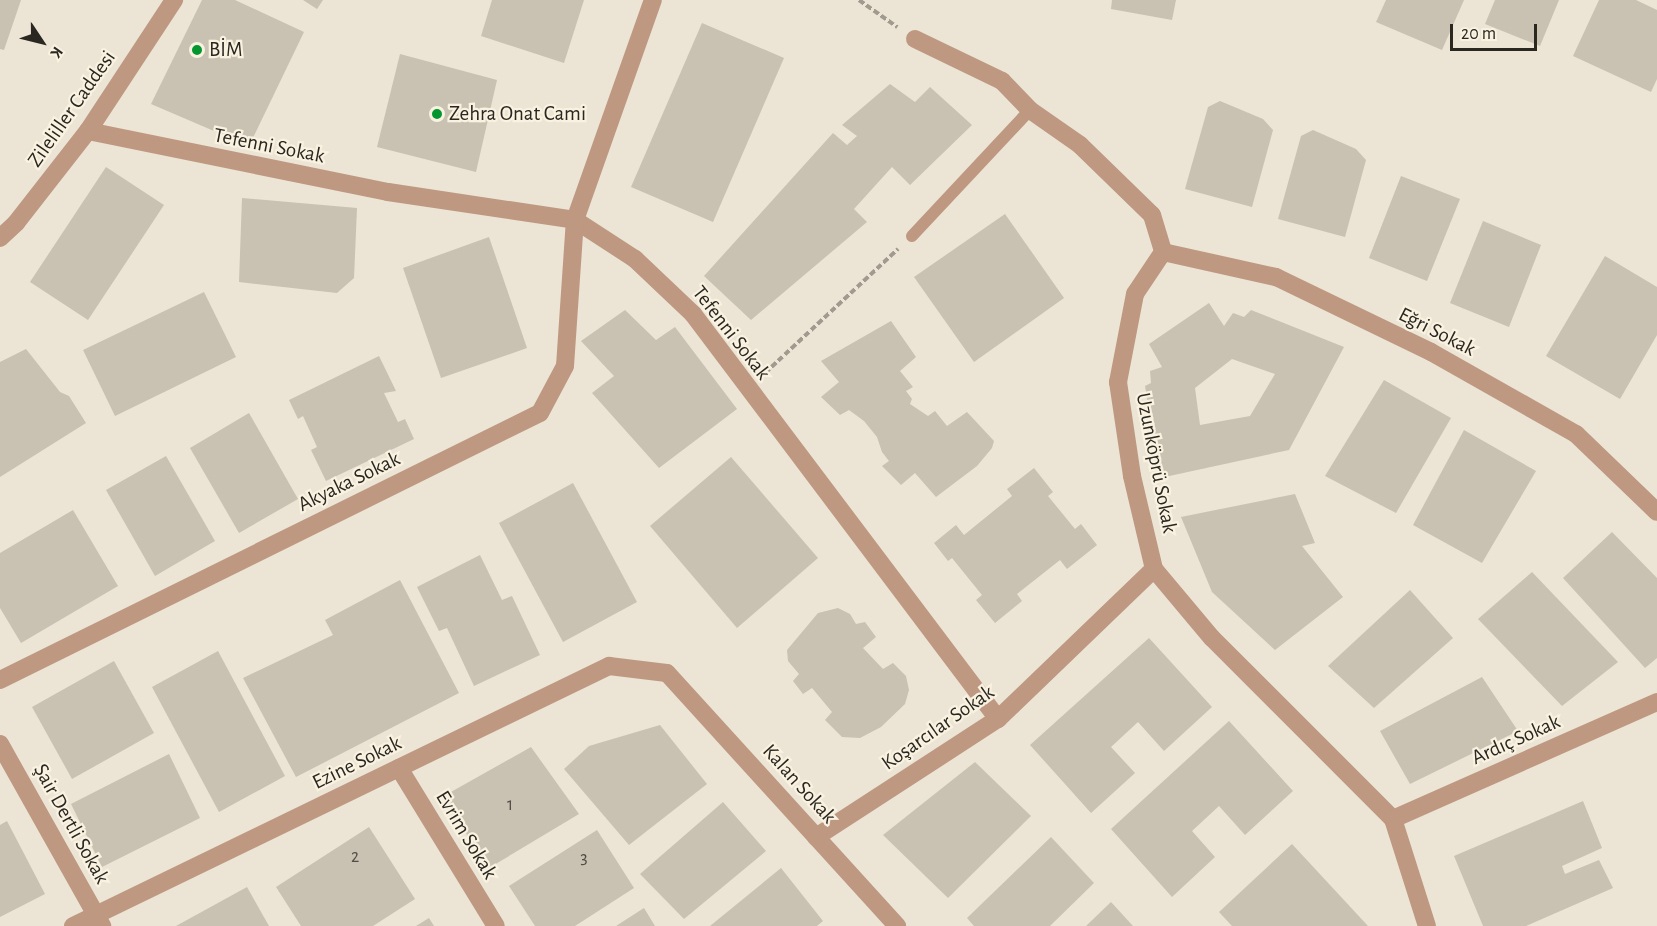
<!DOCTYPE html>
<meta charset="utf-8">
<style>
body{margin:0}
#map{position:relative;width:1657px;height:926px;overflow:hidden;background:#ece4d4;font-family:"Alegreya Sans",sans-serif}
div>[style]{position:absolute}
.building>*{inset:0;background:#c9c1b1}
.path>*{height:4px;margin-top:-2px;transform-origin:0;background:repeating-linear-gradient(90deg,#a19b8f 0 6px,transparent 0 9px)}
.lane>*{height:12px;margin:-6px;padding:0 6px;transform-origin:6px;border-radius:6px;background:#be9881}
.street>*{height:18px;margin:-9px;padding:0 9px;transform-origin:9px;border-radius:9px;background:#be9881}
.dots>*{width:16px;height:16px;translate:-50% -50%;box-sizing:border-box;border:3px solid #f9f2e1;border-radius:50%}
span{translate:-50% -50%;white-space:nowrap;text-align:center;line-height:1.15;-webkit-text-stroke:4.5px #f9f2e1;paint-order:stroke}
.number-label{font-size:18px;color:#524e45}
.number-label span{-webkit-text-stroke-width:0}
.poi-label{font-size:21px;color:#2a2721}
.left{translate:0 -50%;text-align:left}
.street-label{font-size:21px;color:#2a2721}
.north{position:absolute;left:12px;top:12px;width:60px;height:60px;-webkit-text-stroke:4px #f9f2e1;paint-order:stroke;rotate:125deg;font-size:16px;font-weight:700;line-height:24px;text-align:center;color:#2a2721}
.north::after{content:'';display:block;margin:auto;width:21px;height:27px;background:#2a2721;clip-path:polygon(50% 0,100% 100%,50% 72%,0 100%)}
.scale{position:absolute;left:1450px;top:24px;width:87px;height:27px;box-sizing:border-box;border:3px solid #2a2721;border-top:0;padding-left:8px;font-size:18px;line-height:21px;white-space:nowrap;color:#2a2721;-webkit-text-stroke:4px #f9f2e1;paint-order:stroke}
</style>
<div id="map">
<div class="building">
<i style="clip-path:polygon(0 0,21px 0,4px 50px,0 49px)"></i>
<i style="clip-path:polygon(202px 0,235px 0,304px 32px,249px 146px,151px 104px)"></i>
<i style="clip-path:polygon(303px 0,323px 0,317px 9px)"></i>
<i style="clip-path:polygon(492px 0,584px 0,564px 63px,481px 36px)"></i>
<i style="clip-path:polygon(1112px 0,1176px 0,1172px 20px,1111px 9px)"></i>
<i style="clip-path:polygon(1386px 0,1464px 0,1442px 50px,1376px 22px)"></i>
<i style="clip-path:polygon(1495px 0,1559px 0,1540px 46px,1485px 24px)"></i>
<i style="clip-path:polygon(1599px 0,1636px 0,1657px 10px,1657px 79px,1651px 92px,1573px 56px)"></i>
<i style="clip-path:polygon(702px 23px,784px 58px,713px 222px,631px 187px)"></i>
<i style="clip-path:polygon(400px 54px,497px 80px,476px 172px,377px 147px)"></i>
<i style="clip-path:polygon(890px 84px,915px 102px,930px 87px,972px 125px,910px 185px,892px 167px,854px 209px,867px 222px,751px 320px,704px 276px,833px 133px,847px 145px,857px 136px,842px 125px)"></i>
<i style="clip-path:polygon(1220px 101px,1263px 119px,1273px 130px,1252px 207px,1185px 189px,1208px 107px)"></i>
<i style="clip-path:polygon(1313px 130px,1356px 149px,1366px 160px,1345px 237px,1278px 219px,1301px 136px)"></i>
<i style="clip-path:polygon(106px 167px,164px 205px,88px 320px,30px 282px)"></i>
<i style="clip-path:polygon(1401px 176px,1460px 199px,1427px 281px,1369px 258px)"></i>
<i style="clip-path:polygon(242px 198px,357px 208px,354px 278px,337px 293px,239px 282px)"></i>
<i style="clip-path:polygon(1005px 214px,1064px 298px,974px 362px,914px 277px)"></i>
<i style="clip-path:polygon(1483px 221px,1541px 245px,1509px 327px,1450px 303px)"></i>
<i style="clip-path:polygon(489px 237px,527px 348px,441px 378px,403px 268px)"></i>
<i style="clip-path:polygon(1605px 256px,1657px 287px,1657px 335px,1620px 399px,1546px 356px)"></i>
<i style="clip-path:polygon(204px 292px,236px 357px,115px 416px,83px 350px)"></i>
<i style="clip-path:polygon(evenodd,1209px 303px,1224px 326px,1233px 313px,1244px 317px,1251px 310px,1344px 347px,1289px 450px,1160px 478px,1145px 386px,1151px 383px,1150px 371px,1162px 367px,1149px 344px,1209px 303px,1232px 359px,1275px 374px,1250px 416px,1200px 425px,1195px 388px,1232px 359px)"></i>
<i style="clip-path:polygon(625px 310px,656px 340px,675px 327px,737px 409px,659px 468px,592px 393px,614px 376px,581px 341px)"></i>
<i style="clip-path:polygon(891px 321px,916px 357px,900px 371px,913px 387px,906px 391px,912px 399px,910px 404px,928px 416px,935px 411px,947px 426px,967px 412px,994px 441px,992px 448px,977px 466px,936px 497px,915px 473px,901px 485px,882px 466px,889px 461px,882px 452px,877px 437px,864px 421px,849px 410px,840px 415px,821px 397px,839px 382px,821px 361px)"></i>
<i style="clip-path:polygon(26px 349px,60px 392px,69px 396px,86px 423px,0 477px,0 362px)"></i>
<i style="clip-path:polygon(379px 356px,396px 391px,384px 393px,398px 422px,405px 419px,414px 439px,326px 481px,311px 450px,317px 447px,303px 416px,298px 419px,289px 400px)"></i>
<i style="clip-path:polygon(1384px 380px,1451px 418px,1396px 513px,1325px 476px)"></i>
<i style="clip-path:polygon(249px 413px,298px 499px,239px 533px,190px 448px)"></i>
<i style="clip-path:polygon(1464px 430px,1536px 471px,1482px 563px,1413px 525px)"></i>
<i style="clip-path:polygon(166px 456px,215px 541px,155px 576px,106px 490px)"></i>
<i style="clip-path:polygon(731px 457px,818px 558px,737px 628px,650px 526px)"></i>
<i style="clip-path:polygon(1034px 468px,1053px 492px,1048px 496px,1075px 529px,1081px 524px,1097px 545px,1067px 569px,1060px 560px,1017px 594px,1022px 601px,995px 623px,976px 600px,982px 595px,952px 558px,948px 561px,934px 543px,956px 525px,964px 535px,1012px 496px,1007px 489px)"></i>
<i style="clip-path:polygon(573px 483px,637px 602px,563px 642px,499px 523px)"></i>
<i style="clip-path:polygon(1295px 494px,1315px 543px,1302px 546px,1343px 597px,1275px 650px,1212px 592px,1181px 517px)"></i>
<i style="clip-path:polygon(73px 510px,118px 586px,21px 643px,0 608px,0 553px)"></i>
<i style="clip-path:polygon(1612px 532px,1657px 578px,1657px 658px,1645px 668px,1563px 578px)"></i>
<i style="clip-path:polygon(480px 555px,502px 600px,512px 596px,540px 655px,474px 686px,447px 628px,439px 631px,417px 587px)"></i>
<i style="clip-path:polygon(1532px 572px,1618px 662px,1562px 706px,1478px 619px)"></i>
<i style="clip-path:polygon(400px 580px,459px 693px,296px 777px,243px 678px,333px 635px,325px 620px)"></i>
<i style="clip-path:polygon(1410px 590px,1453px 638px,1374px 708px,1328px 666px)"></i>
<i style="clip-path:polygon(838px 608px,850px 614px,856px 624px,865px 622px,876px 637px,863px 648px,883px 669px,893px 663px,906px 676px,909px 690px,905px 704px,881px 727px,860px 738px,842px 737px,825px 720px,832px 712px,812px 688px,803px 694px,793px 681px,799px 674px,788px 661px,787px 650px,818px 613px)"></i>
<i style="clip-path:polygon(1149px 638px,1212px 707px,1164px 751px,1138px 722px,1111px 747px,1135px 773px,1091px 813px,1030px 745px)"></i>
<i style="clip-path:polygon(218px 651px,285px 776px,219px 812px,152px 687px)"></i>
<i style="clip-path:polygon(114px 661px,154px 733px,72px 779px,32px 707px)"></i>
<i style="clip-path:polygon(1482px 677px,1518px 731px,1410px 784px,1380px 731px)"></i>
<i style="clip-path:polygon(1229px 721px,1293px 791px,1245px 835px,1219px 806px,1192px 831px,1215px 857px,1172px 897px,1111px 829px)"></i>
<i style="clip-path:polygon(660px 725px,707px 784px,629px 845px,564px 769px,589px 746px)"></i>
<i style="clip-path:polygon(531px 747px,579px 814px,489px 868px,442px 797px)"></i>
<i style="clip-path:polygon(169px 754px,200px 818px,102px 867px,71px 804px)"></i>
<i style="clip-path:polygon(975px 762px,1031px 816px,948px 898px,883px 835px)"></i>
<i style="clip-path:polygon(1583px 801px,1602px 848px,1562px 866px,1565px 874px,1599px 860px,1613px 888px,1526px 926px,1483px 926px,1454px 856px)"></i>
<i style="clip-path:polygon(723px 802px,766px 851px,684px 919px,640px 874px)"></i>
<i style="clip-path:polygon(7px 821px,45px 894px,0 917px,0 825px)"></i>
<i style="clip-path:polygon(369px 827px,415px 899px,373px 926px,301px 926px,276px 887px)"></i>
<i style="clip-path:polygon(597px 830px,634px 888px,575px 926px,535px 926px,509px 886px)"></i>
<i style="clip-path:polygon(1051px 837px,1094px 883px,1050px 926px,974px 926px,967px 918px)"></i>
<i style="clip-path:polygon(1292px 844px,1368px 926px,1232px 926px,1219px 912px)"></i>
<i style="clip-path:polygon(781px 868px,823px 921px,817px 926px,710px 926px)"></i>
<i style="clip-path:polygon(247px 887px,269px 926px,176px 926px)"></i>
<i style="clip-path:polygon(1111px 902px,1133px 926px,1086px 926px)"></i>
<i style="clip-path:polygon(644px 908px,655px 926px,616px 926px)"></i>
<i style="clip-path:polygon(429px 918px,434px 926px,416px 926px)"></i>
</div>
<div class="path">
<i style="left:859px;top:0;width:47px;rotate:35.4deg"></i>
<i style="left:765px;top:373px;width:182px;rotate:-43deg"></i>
</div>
<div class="lane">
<i style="left:912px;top:236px;width:173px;rotate:-46.9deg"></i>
</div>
<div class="street">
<i style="left:915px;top:39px;width:97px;rotate:25.8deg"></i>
<i style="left:1002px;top:81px;width:40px;rotate:46deg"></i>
<i style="left:1030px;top:110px;width:61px;rotate:35deg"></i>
<i style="left:1080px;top:145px;width:100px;rotate:44.2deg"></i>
<i style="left:1152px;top:215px;width:39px;rotate:73deg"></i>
<i style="left:1163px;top:252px;width:50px;rotate:123.7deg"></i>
<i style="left:1135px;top:294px;width:90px;rotate:100.9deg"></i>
<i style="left:1118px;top:382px;width:95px;rotate:81.5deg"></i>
<i style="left:1132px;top:476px;width:96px;rotate:76.7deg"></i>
<i style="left:1154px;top:569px;width:90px;rotate:50deg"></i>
<i style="left:1212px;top:638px;width:256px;rotate:45deg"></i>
<i style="left:1393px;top:819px;width:112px;rotate:72.4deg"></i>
<i style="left:88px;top:131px;width:306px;rotate:11.5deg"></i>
<i style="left:388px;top:192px;width:189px;rotate:8.5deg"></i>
<i style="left:575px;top:220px;width:72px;rotate:33deg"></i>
<i style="left:635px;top:259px;width:80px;rotate:43.5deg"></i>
<i style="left:693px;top:314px;width:507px;rotate:53.02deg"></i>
<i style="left:0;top:238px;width:22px;rotate:-43deg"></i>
<i style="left:16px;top:223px;width:117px;rotate:-52deg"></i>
<i style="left:88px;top:131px;width:157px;rotate:-56.7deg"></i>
<i style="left:1163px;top:252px;width:116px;rotate:12.5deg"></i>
<i style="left:1276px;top:277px;width:172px;rotate:25.8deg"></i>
<i style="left:1431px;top:352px;width:167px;rotate:29.5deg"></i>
<i style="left:1576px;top:434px;width:112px;rotate:43.9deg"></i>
<i style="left:0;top:680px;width:602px;rotate:-26.31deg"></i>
<i style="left:540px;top:413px;width:53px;rotate:-62deg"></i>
<i style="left:565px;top:366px;width:146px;rotate:-86.1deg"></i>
<i style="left:575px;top:220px;width:233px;rotate:-70.5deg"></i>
<i style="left:0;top:744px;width:209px;rotate:60.7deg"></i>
<i style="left:399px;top:768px;width:185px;rotate:58.5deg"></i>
<i style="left:1393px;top:819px;width:289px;rotate:-23.9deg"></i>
<i style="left:816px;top:837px;width:217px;rotate:-33deg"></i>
<i style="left:998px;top:719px;width:216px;rotate:-43.9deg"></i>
<i style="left:73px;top:926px;width:596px;rotate:-25.88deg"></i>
<i style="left:609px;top:666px;width:58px;rotate:6.9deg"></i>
<i style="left:667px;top:673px;width:342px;rotate:47.7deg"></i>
</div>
<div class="dots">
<i style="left:197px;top:50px;background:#04972f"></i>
<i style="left:437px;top:114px;background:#04972f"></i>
</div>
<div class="number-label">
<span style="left:510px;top:805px">1</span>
<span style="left:355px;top:857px">2</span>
<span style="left:584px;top:858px">3</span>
</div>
<div class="poi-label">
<span class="left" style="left:209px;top:50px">BİM</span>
<span class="left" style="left:449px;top:114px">Zehra Onat Cami</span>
</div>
<div class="street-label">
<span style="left:72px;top:109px;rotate:-55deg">Zileliller Caddesi</span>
<span style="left:269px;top:146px;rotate:11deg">Tefenni Sokak</span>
<span style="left:1437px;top:332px;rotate:27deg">Eğri Sokak</span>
<span style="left:731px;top:333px;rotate:52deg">Tefenni Sokak</span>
<span style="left:1156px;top:463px;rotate:79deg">Uzunköprü Sokak</span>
<span style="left:349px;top:482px;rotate:-26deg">Akyaka Sokak</span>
<span style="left:938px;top:728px;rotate:-35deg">Koşarcılar Sokak</span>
<span style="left:1516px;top:740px;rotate:-24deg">Ardıç Sokak</span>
<span style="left:357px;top:763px;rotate:-26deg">Ezine Sokak</span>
<span style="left:799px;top:784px;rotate:48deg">Kalan Sokak</span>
<span style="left:71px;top:824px;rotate:61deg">Şair Dertli Sokak</span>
<span style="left:466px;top:835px;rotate:59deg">Evrim Sokak</span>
</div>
<div class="north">K</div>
<div class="scale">20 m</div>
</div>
